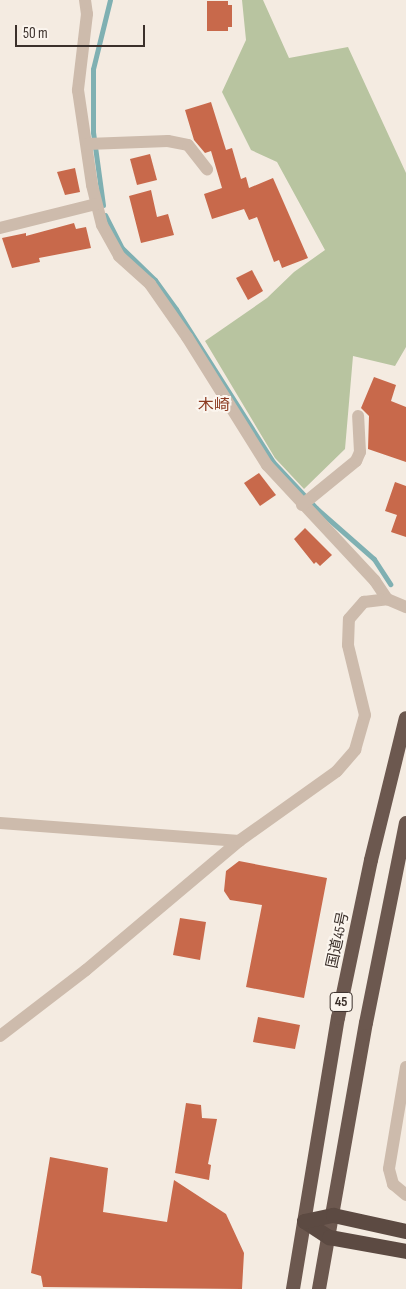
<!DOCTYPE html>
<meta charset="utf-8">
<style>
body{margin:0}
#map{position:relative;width:406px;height:1289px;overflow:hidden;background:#f4ebe1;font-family:"Sofia Sans Condensed","Noto Sans JP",sans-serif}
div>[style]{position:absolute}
.green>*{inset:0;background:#b8c4a0}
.stream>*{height:5px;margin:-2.5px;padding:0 2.5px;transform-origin:2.5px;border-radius:2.5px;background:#7fb0b2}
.building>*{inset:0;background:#c8694b}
.minor>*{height:12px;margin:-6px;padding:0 6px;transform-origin:6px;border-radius:6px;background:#cdbbac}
.trunk>*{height:14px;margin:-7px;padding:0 7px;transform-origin:7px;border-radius:7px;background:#6c584f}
.motorway>*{height:15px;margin:-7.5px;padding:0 7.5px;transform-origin:7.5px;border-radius:7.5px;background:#5c4a42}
span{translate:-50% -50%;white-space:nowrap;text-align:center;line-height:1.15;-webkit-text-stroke:4px #fbf5ee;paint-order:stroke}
.shield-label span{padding:1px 4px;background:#fbf5ee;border:1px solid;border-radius:4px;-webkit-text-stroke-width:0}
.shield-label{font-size:14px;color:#3b302b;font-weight:700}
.street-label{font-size:15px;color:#3b302b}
.neighbourhood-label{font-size:16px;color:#8c3b22}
.scale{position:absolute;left:15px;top:25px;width:130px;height:22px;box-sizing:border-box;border:2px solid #3b302b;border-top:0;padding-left:6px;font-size:15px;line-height:18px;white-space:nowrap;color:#3b302b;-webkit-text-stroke:4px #fbf5ee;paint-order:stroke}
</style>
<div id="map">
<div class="green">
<i style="clip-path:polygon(242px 0,263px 0,289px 58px,348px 47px,406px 173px,406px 347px,395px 366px,353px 356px,345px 449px,304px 489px,275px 458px,205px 341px,267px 298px,294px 272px,325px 250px,277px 162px,251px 150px,222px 92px,246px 40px)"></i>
</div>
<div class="stream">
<i style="left:103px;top:205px;width:74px;rotate:-97.8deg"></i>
<i style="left:93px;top:132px;width:63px;rotate:-90deg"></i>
<i style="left:93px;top:69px;width:71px;rotate:-76.2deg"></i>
<i style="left:105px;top:215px;width:37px;rotate:63deg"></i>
<i style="left:122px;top:248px;width:46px;rotate:44.1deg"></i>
<i style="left:155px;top:280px;width:36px;rotate:54deg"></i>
<i style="left:176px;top:309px;width:181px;rotate:57.6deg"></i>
<i style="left:273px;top:462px;width:63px;rotate:46.9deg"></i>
<i style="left:316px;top:508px;width:77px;rotate:41.3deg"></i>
<i style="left:374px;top:559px;width:30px;rotate:57deg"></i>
</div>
<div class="building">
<i style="clip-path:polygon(207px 1px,228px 1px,228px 5px,232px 5px,232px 27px,228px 27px,228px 31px,207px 31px)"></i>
<i style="clip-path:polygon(211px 102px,226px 150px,232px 148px,241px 179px,246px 177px,249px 188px,273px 178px,308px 258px,282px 268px,279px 260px,274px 262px,257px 217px,249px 220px,244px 209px,212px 219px,204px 194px,222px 188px,211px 151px,205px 153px,194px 140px,185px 110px)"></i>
<i style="clip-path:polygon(150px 154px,157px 180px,137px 185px,130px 159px)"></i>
<i style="clip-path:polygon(75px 168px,80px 192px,65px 195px,57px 172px)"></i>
<i style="clip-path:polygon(151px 190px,157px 217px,168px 214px,174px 235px,141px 243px,129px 196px)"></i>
<i style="clip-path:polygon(74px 223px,76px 229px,86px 227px,91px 248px,39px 258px,40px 262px,12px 268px,2px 238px,26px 233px,26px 236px)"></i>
<i style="clip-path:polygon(252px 270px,263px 291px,248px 300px,236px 278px)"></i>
<i style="clip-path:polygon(374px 377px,396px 385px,391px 401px,406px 407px,406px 462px,368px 449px,369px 416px,361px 408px)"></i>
<i style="clip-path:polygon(259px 473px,276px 495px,260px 506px,244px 483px)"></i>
<i style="clip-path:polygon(395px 482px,406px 486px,406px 537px,391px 532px,397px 515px,385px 511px)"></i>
<i style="clip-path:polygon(305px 528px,332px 555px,320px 566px,316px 562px,314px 564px,294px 539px)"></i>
<i style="clip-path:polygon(239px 861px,327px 878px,304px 998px,246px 987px,262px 905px,230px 900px,224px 891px,226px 871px)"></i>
<i style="clip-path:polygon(180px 918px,206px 922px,200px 960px,173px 955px)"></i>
<i style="clip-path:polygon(258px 1017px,300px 1025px,295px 1049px,253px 1042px)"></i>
<i style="clip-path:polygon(186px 1103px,201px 1105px,202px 1118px,217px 1119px,208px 1164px,211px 1165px,209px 1180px,175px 1173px)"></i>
<i style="clip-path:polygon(50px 1157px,108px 1168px,103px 1212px,167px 1222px,174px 1180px,226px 1214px,244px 1253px,242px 1289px,43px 1287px,41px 1276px,31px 1273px)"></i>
</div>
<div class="minor">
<i style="left:85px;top:0;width:14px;rotate:82deg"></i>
<i style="left:87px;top:14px;width:77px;rotate:96.8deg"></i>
<i style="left:78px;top:90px;width:96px;rotate:81.6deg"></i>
<i style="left:92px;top:185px;width:41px;rotate:76deg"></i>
<i style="left:102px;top:225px;width:35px;rotate:61deg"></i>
<i style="left:119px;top:256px;width:42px;rotate:42.1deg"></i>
<i style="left:150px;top:284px;width:65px;rotate:55.1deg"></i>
<i style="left:187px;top:337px;width:151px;rotate:58deg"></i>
<i style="left:267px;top:465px;width:158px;rotate:47deg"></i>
<i style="left:375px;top:581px;width:22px;rotate:56deg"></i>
<i style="left:87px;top:144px;width:81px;rotate:-2.1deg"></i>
<i style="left:168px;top:141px;width:20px;rotate:11deg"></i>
<i style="left:188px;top:145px;width:31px;rotate:52deg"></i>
<i style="left:0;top:228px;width:99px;rotate:-14deg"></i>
<i style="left:302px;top:505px;width:70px;rotate:-39.2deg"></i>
<i style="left:356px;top:461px;width:10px;rotate:-66deg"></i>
<i style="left:360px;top:452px;width:36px;rotate:-93deg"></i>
<i style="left:0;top:823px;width:240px;rotate:4.3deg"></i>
<i style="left:0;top:1036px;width:108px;rotate:-37.5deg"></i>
<i style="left:86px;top:970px;width:200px;rotate:-40.1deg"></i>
<i style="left:239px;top:841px;width:120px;rotate:-35.5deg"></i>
<i style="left:337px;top:771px;width:28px;rotate:-49deg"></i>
<i style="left:355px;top:750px;width:36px;rotate:-74deg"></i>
<i style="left:365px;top:715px;width:72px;rotate:-103.7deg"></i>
<i style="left:348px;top:645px;width:26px;rotate:-88deg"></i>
<i style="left:349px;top:619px;width:23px;rotate:-49deg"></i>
<i style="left:364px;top:602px;width:23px;rotate:-7deg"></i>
<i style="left:387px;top:599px;width:21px;rotate:23deg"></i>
<i style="left:406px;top:1067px;width:103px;rotate:99.5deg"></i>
<i style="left:389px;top:1169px;width:16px;rotate:75deg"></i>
<i style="left:393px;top:1184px;width:17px;rotate:40deg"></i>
</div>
<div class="trunk">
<i style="left:293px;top:1289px;width:275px;rotate:-80.6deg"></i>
<i style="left:338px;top:1018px;width:161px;rotate:-78.2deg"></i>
<i style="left:371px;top:860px;width:146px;rotate:-76.2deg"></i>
<i style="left:319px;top:1289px;width:270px;rotate:-80deg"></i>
<i style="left:366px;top:1023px;width:204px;rotate:-78.7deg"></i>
</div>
<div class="motorway">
<i style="left:304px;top:1221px;width:30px;rotate:33deg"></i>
<i style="left:329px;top:1237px;width:78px;rotate:10.3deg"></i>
<i style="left:304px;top:1221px;width:30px;rotate:-12deg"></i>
<i style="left:333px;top:1215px;width:75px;rotate:12.4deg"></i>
</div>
<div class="shield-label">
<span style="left:341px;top:1002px">45</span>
</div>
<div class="street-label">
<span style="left:338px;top:940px;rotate:-78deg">国道45号</span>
</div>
<div class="neighbourhood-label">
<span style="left:214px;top:406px">木崎</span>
</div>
<div class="scale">50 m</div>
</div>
